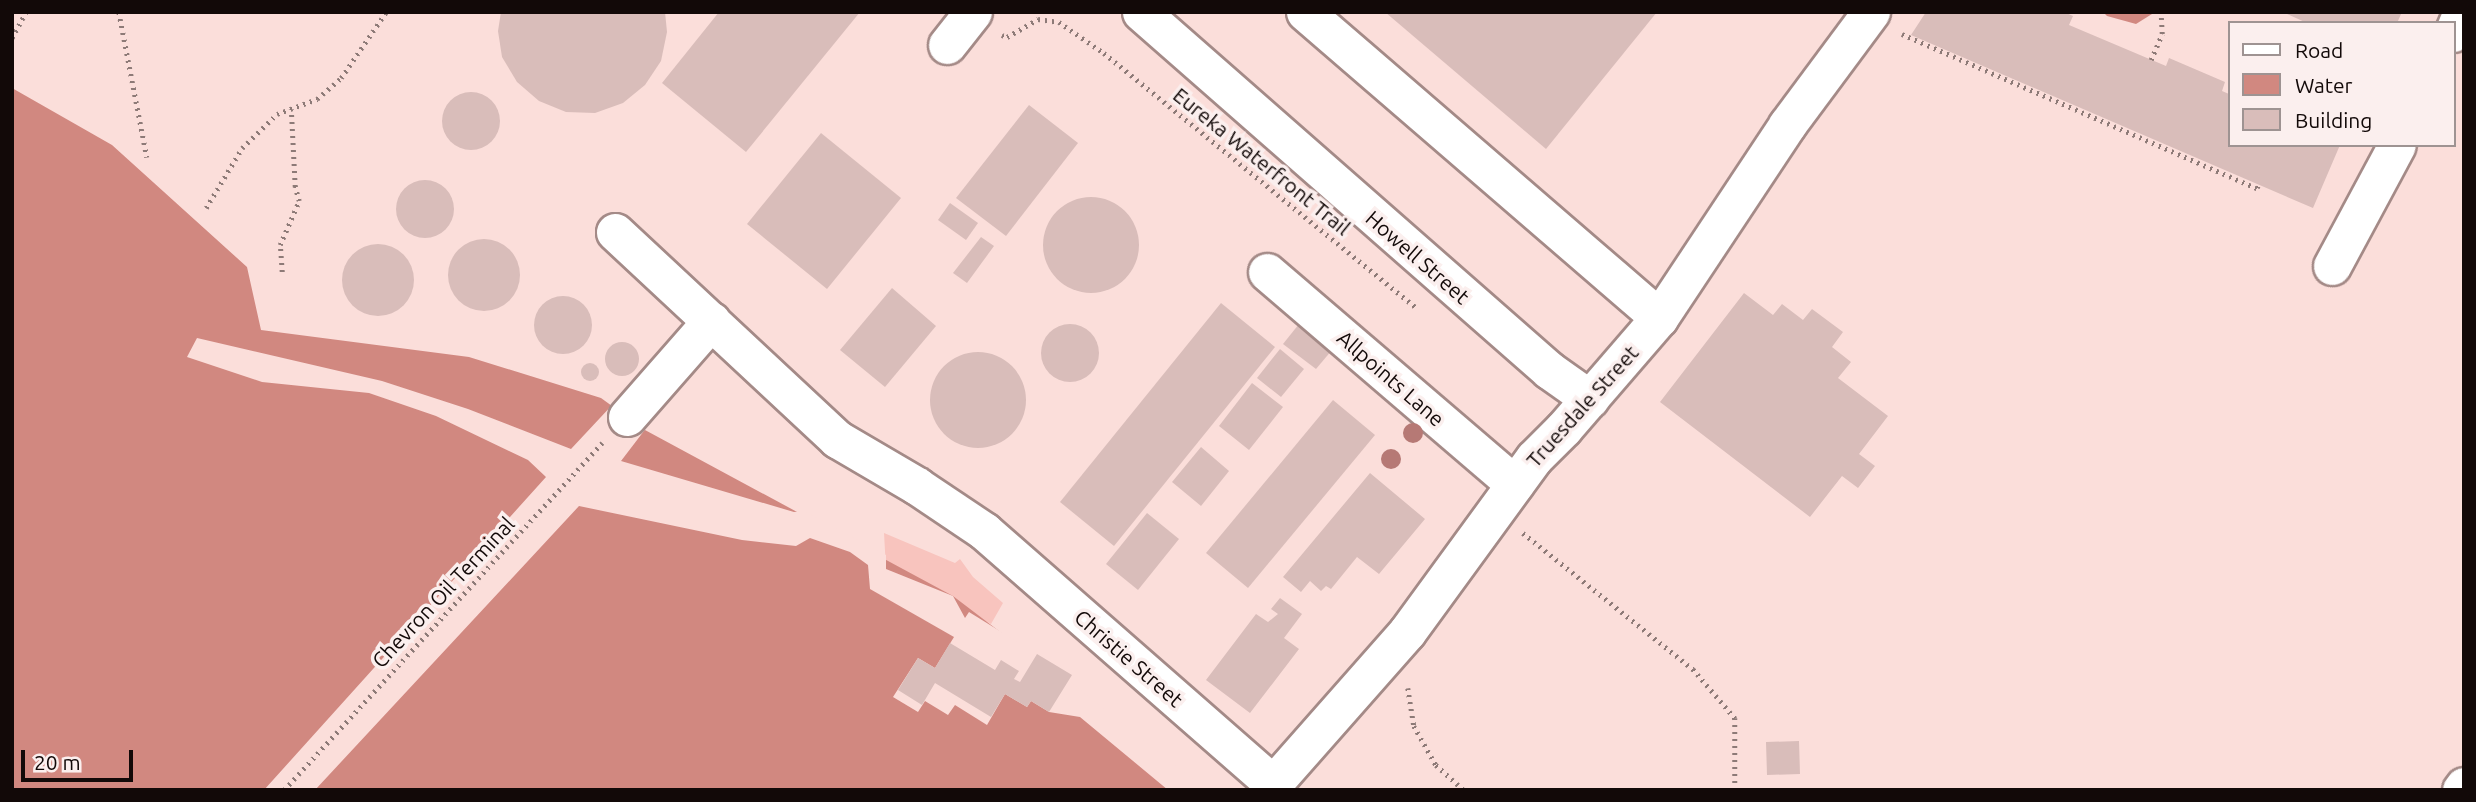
<!DOCTYPE html>
<style>
body{margin:0}
#map{position:relative;width:2476px;height:802px;overflow:hidden;background:#fbdeda;font-family:Ubuntu,sans-serif}
div>[style]{position:absolute}
.green>*{inset:0;background:#f8c4be}
.water>*{inset:0;background:#d18880}
.pier>*{inset:0;background:#fbdeda}
.building>*{inset:0;background:#d9bdba}
.round{border-radius:50%}
.path>*{height:4.5px;margin-top:-2.25px;transform-origin:0;background:repeating-linear-gradient(90deg,#8d7a77 0 2px,transparent 0 7px)}
.roads{filter:drop-shadow(2px 0 #a48a87) drop-shadow(-2px 0 #a48a87) drop-shadow(0 2px #a48a87) drop-shadow(0 -2px #a48a87)}
.minor>*{height:37px;margin:-18.5px;padding:0 18.5px;transform-origin:18.5px;border-radius:18.5px;background:#fff}
.trees>*{width:20px;height:20px;margin:-10px;border-radius:50%;background:#b67975}
span{translate:-50% -50%;white-space:nowrap;text-align:center;line-height:1.15;-webkit-text-stroke:7px #fbefee;paint-order:stroke}
.street-label{font-size:21px;color:#120908}
.frame{position:absolute;inset:0;border:14px solid #120908;pointer-events:none}
.legend{position:absolute;left:2228px;top:21px;width:228px;height:126px;box-sizing:border-box;background:#fbefee;border:2px solid #9e9392;margin:0;padding:9px 12px;list-style:none;font-size:21px;color:#120908}
.legend li{display:flex;align-items:center;gap:14px;height:35px}
.legend b{width:35px;border:2px solid #9e9392}
.scale{position:absolute;left:21px;top:750px;width:112px;height:32px;box-sizing:border-box;border:4px solid #120908;border-top:0;padding-left:9px;font-size:21px;line-height:24px;white-space:nowrap;color:#120908;-webkit-text-stroke:5px #fbefee;paint-order:stroke}
</style>
<div id="map">
<div class="green">
<i style="clip-path:polygon(884px 533px,955px 563px,960px 559px,973px 577px,1003px 603px,991px 624px,886px 569px)"></i>
</div>
<div class="water">
<i style="clip-path:polygon(2103px 12px,2152px 12px,2152px 14px,2136px 24px,2107px 16px)"></i>
<i style="clip-path:polygon(12px 88px,112px 145px,247px 267px,261px 330px,469px 357px,601px 398px,645px 430px,953px 596px,1108px 714px,1189px 781px,1210px 790px,12px 790px)"></i>
</div>
<div class="pier">
<i style="clip-path:polygon(197px 338px,382px 381px,468px 409px,571px 449px,614px 403px,647px 427px,621px 461px,794px 512px,804px 511px,886px 555px,886px 569px,953px 596px,965px 618px,969px 612px,1029px 649px,1191px 778px,1214px 790px,1168px 790px,1080px 717px,1049px 712px,1031px 701px,1027px 707px,1005px 694px,987px 725px,955px 705px,948px 715px,925px 701px,918px 712px,893px 697px,918px 658px,935px 668px,954px 637px,870px 589px,868px 565px,850px 552px,810px 538px,796px 546px,742px 540px,579px 506px,315px 790px,264px 790px,546px 477px,528px 460px,436px 416px,369px 393px,262px 382px,187px 357px)"></i>
</div>
<div class="building">
<i style="clip-path:polygon(501px 12px,665px 12px,667px 32px,661px 61px,645px 85px,623px 103px,595px 113px,566px 112px,539px 101px,517px 82px,502px 57px,498px 31px)"></i>
<i style="clip-path:polygon(719px 12px,860px 12px,746px 152px,662px 83px)"></i>
<i style="clip-path:polygon(1385px 12px,1657px 12px,1546px 149px)"></i>
<i style="clip-path:polygon(1926px 12px,2064px 12px,2073px 16px,2069px 25px,2166px 66px,2169px 58px,2225px 82px,2222px 91px,2229px 94px,2229px 145px,2340px 145px,2313px 208px,1911px 35px)"></i>
<i style="clip-path:polygon(2283px 12px,2402px 12px,2397px 23px,2307px 23px)"></i>
<i class="round" style="left:442px;top:92px;width:58px;height:58px"></i>
<i style="clip-path:polygon(1029px 105px,1078px 143px,1006px 236px,956px 198px)"></i>
<i style="clip-path:polygon(821px 133px,901px 198px,827px 289px,747px 224px)"></i>
<i class="round" style="left:396px;top:180px;width:58px;height:58px"></i>
<i class="round" style="left:1043px;top:197px;width:96px;height:96px"></i>
<i style="clip-path:polygon(950px 203px,978px 223px,966px 240px,938px 220px)"></i>
<i style="clip-path:polygon(981px 237px,994px 246px,967px 283px,953px 273px)"></i>
<i class="round" style="left:448px;top:239px;width:72px;height:72px"></i>
<i class="round" style="left:342px;top:244px;width:72px;height:72px"></i>
<i style="clip-path:polygon(892px 288px,936px 326px,885px 387px,840px 350px)"></i>
<i style="clip-path:polygon(1744px 293px,1773px 315px,1782px 304px,1803px 320px,1812px 309px,1843px 332px,1832px 347px,1851px 362px,1838px 378px,1888px 416px,1859px 454px,1875px 466px,1858px 488px,1842px 476px,1810px 517px,1660px 402px)"></i>
<i class="round" style="left:534px;top:296px;width:58px;height:58px"></i>
<i style="clip-path:polygon(1221px 303px,1275px 347px,1114px 546px,1060px 502px)"></i>
<i class="round" style="left:1041px;top:324px;width:58px;height:58px"></i>
<i style="clip-path:polygon(1299px 324px,1332px 350px,1316px 369px,1283px 344px)"></i>
<i class="round" style="left:605px;top:342px;width:34px;height:34px"></i>
<i style="clip-path:polygon(1280px 349px,1304px 369px,1281px 397px,1257px 378px)"></i>
<i class="round" style="left:930px;top:352px;width:96px;height:96px"></i>
<i class="round" style="left:581px;top:363px;width:18px;height:18px"></i>
<i style="clip-path:polygon(1252px 383px,1283px 407px,1249px 450px,1219px 426px)"></i>
<i style="clip-path:polygon(1333px 400px,1375px 435px,1248px 588px,1206px 553px)"></i>
<i style="clip-path:polygon(1201px 447px,1229px 471px,1201px 506px,1172px 482px)"></i>
<i style="clip-path:polygon(1370px 473px,1425px 519px,1379px 574px,1357px 557px,1331px 589px,1326px 586px,1321px 591px,1310px 581px,1301px 592px,1283px 577px)"></i>
<i style="clip-path:polygon(1147px 513px,1179px 539px,1138px 590px,1106px 564px)"></i>
<i style="clip-path:polygon(1280px 598px,1302px 614px,1284px 638px,1299px 649px,1250px 713px,1206px 680px,1256px 614px,1268px 622px,1278px 614px,1271px 609px)"></i>
<i style="clip-path:polygon(950px 643px,995px 670px,1001px 660px,1019px 671px,1014px 679px,1020px 682px,1037px 654px,1072px 675px,1049px 712px,1031px 701px,1027px 707px,1005px 694px,991px 717px,935px 683px,922px 705px,898px 690px,918px 658px,935px 668px)"></i>
<i style="clip-path:polygon(1799px 741px,1800px 774px,1767px 775px,1766px 742px)"></i>
</div>
<div class="path">
<i style="left:119px;top:12px;width:148px;rotate:79.1deg"></i>
<i style="left:1902px;top:34px;width:387px;rotate:23.5deg"></i>
<i style="left:2257px;top:188px;width:3px;rotate:-72deg"></i>
<i style="left:1002px;top:35px;width:5px;rotate:22deg"></i>
<i style="left:1007px;top:37px;width:36px;rotate:-30deg"></i>
<i style="left:1038px;top:19px;width:21px;rotate:8deg"></i>
<i style="left:1059px;top:22px;width:55px;rotate:34.6deg"></i>
<i style="left:1104px;top:53px;width:402px;rotate:39.2deg"></i>
<i style="left:12px;top:38px;width:30px;rotate:-62deg"></i>
<i style="left:2151px;top:60px;width:28px;rotate:-67deg"></i>
<i style="left:2162px;top:34px;width:22px;rotate:-93deg"></i>
<i style="left:206px;top:208px;width:70px;rotate:-59deg"></i>
<i style="left:242px;top:148px;width:49px;rotate:-44.2deg"></i>
<i style="left:277px;top:114px;width:43px;rotate:-20.6deg"></i>
<i style="left:317px;top:99px;width:32px;rotate:-41deg"></i>
<i style="left:341px;top:78px;width:80px;rotate:-55.7deg"></i>
<i style="left:282px;top:272px;width:27px;rotate:-94deg"></i>
<i style="left:280px;top:245px;width:48px;rotate:-66.6deg"></i>
<i style="left:299px;top:201px;width:15px;rotate:-106deg"></i>
<i style="left:295px;top:187px;width:78px;rotate:-92.9deg"></i>
<i style="left:1523px;top:533px;width:218px;rotate:38.7deg"></i>
<i style="left:1693px;top:669px;width:65px;rotate:49.4deg"></i>
<i style="left:1735px;top:718px;width:72px;rotate:90deg"></i>
<i style="left:1408px;top:688px;width:38px;rotate:81deg"></i>
<i style="left:1414px;top:726px;width:45px;rotate:60.6deg"></i>
<i style="left:1436px;top:765px;width:38px;rotate:42deg"></i>
<i style="left:284px;top:790px;width:471px;rotate:-47.5deg"></i>
</div>
<div class="roads">
<div class="minor">
<i style="left:1141px;top:12px;width:543px;rotate:41.27deg"></i>
<i style="left:1549px;top:370px;width:50px;rotate:35.3deg"></i>
<i style="left:1305px;top:12px;width:468px;rotate:40.8deg"></i>
<i style="left:2453px;top:33px;width:23px;rotate:-67deg"></i>
<i style="left:947px;top:45px;width:42px;rotate:-51.8deg"></i>
<i style="left:615px;top:232px;width:304px;rotate:43deg"></i>
<i style="left:837px;top:439px;width:93px;rotate:30.4deg"></i>
<i style="left:917px;top:486px;width:81px;rotate:33.9deg"></i>
<i style="left:984px;top:531px;width:384px;rotate:41.2deg"></i>
<i style="left:1273px;top:784px;width:203px;rotate:-48.6deg"></i>
<i style="left:1407px;top:632px;width:215px;rotate:-53.9deg"></i>
<i style="left:1534px;top:458px;width:42px;rotate:-45deg"></i>
<i style="left:1564px;top:428px;width:145px;rotate:-49.2deg"></i>
<i style="left:1659px;top:318px;width:232px;rotate:-56.4deg"></i>
<i style="left:1787px;top:125px;width:141px;rotate:-53.4deg"></i>
<i style="left:2332px;top:266px;width:137px;rotate:-61.8deg"></i>
<i style="left:1267px;top:272px;width:326px;rotate:40.6deg"></i>
<i style="left:627px;top:417px;width:128px;rotate:-48.8deg"></i>
<i style="left:2461px;top:790px;width:5px;rotate:-53deg"></i>
</div>
</div>
<div class="trees">
<i style="left:1413px;top:433px"></i>
<i style="left:1391px;top:459px"></i>
</div>
<div class="street-label">
<span style="left:1262px;top:161px;rotate:39deg">Eureka Waterfront Trail</span>
<span style="left:1418px;top:257px;rotate:41deg">Howell Street</span>
<span style="left:1391px;top:378px;rotate:41deg">Allpoints Lane</span>
<span style="left:1582px;top:406px;rotate:-48deg">Truesdale Street</span>
<span style="left:443px;top:592px;rotate:-47deg">Chevron Oil Terminal</span>
<span style="left:1129px;top:658px;rotate:41deg">Christie Street</span>
</div>
<div class="frame"></div>
<ul class="legend">
<li><b style="height:9px;background:#fff"></b>Road</li>
<li><b style="height:19px;background:#d18880"></b>Water</li>
<li><b style="height:19px;background:#d9bdba"></b>Building</li>
</ul>
<div class="scale">20 m</div>
</div>
